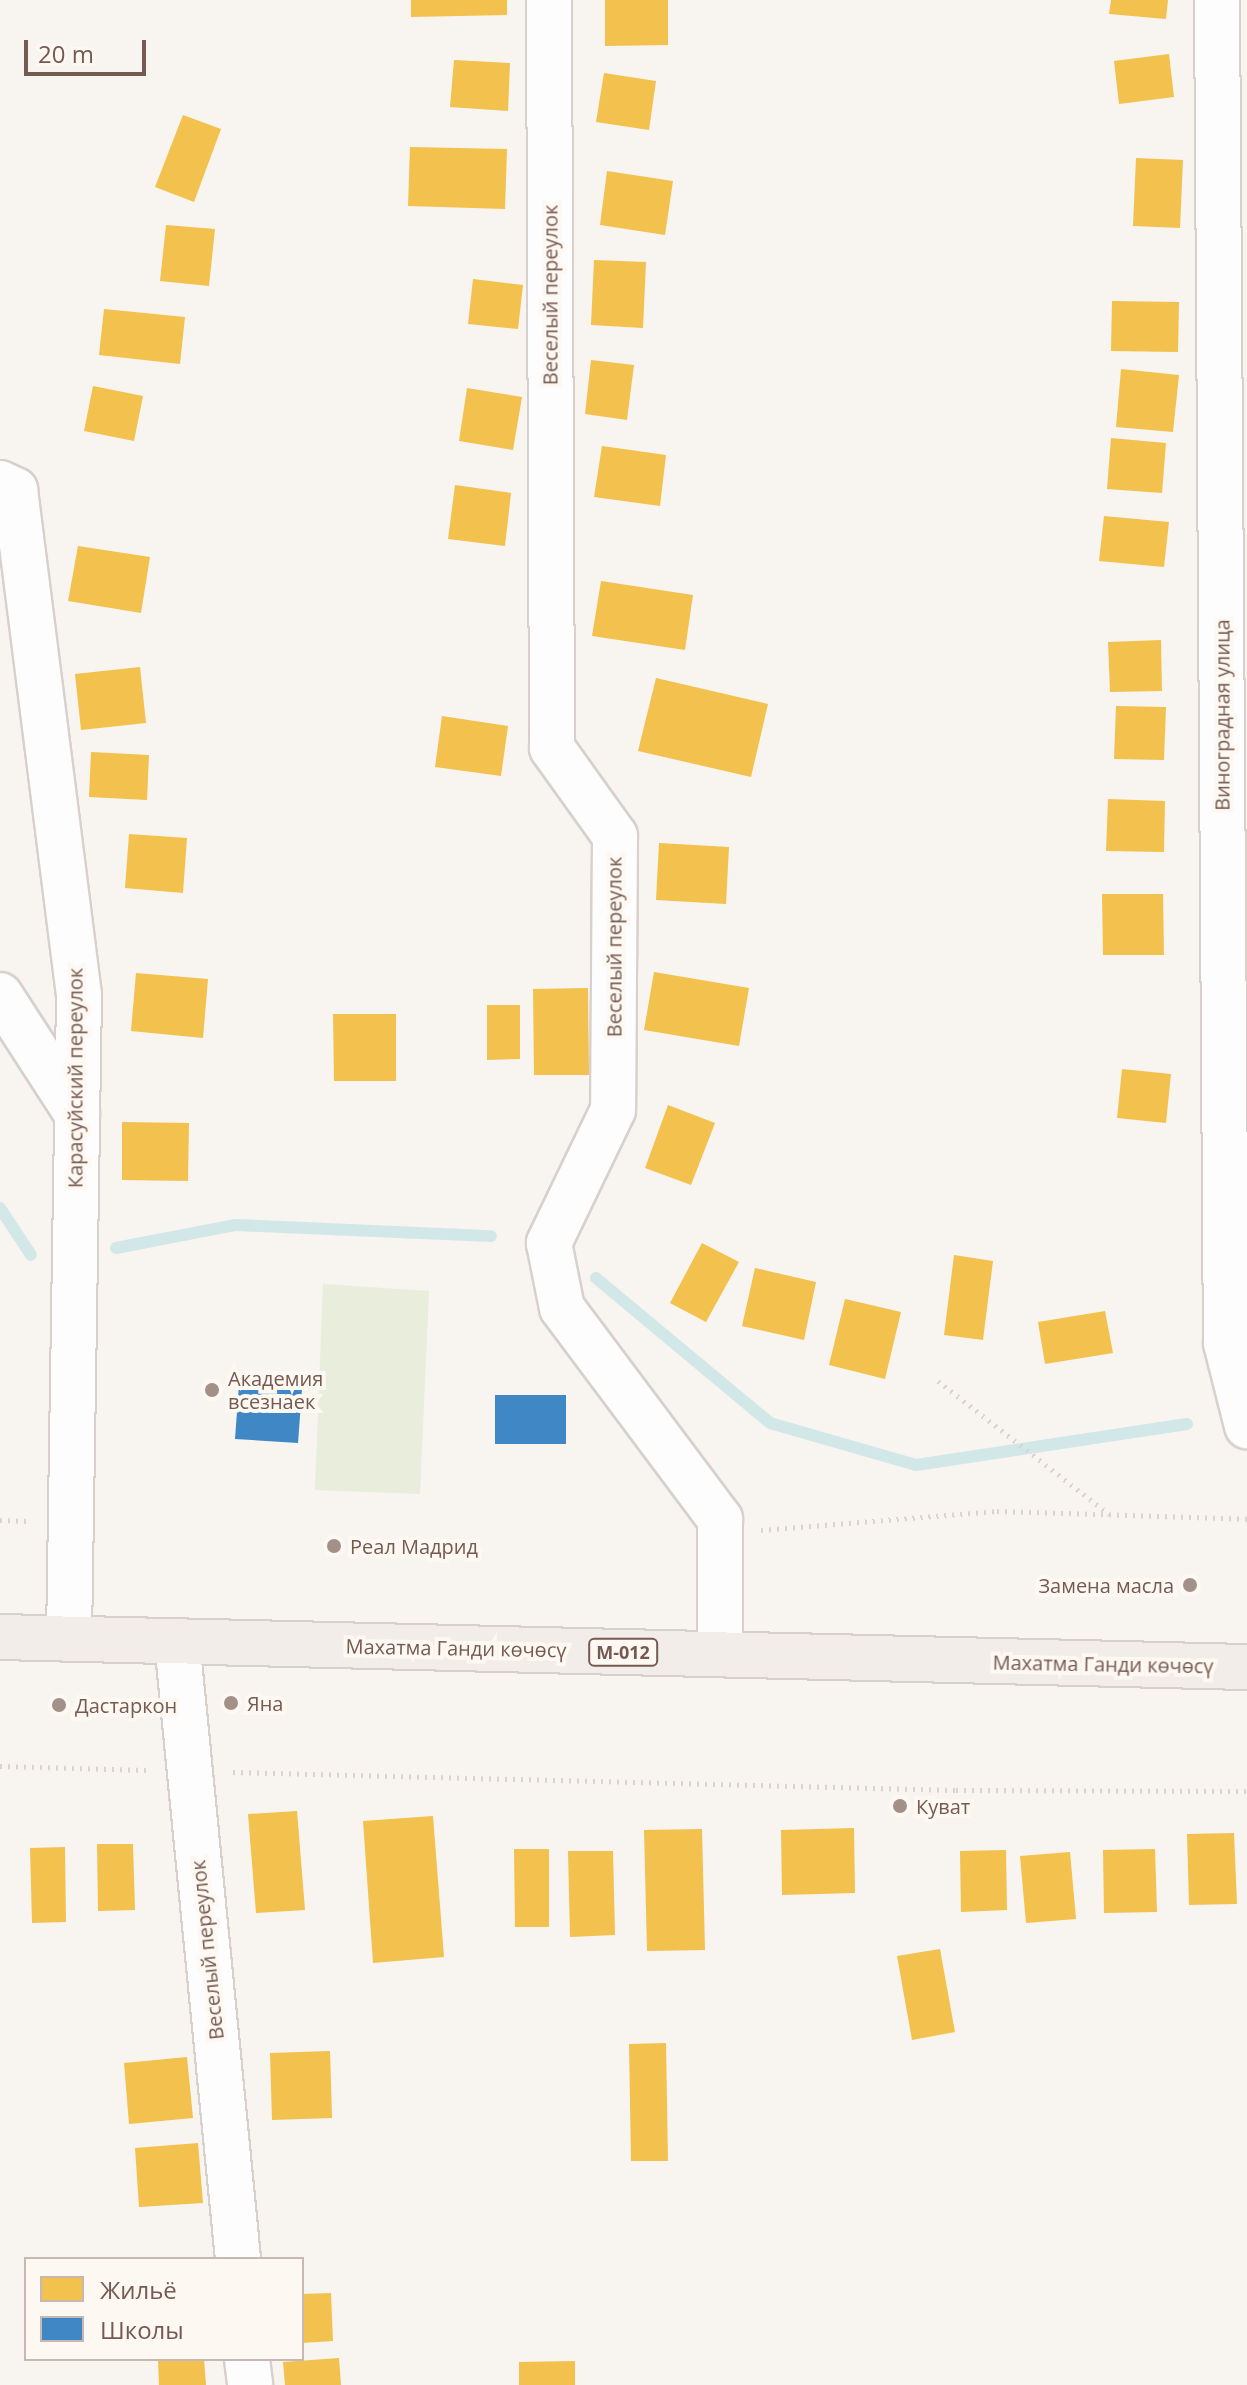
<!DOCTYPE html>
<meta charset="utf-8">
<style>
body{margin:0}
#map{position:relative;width:1247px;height:2385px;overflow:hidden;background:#f8f4f0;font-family:"Open Sans",sans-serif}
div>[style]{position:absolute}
.green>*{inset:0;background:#e8eddc}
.homes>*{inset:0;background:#f2c14e}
.schools>*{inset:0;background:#3f88c5}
.stream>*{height:12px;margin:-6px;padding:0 6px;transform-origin:6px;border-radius:6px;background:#d2e7e8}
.path>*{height:5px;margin-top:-2.5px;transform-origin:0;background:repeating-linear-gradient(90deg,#dad3d1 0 2px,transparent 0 8px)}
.roads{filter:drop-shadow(2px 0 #d7d0cc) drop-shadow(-2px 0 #d7d0cc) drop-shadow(0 2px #d7d0cc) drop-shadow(0 -2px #d7d0cc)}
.street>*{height:44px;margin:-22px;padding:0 22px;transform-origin:22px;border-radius:22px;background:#fefdfd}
.primary>*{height:44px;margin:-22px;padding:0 22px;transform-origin:22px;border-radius:22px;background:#f2ede8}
.dots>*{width:22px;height:22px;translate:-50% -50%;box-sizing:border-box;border:4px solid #fef8f3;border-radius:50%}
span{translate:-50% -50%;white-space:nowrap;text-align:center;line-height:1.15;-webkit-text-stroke:8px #fef8f3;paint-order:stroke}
.shield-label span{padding:2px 6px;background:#fef8f3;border:2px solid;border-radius:6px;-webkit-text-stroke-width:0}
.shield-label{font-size:18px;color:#755a51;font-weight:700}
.street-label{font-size:20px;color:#755a51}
.poi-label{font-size:20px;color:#755a51}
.left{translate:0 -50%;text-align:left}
.right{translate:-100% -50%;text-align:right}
.legend{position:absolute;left:24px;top:2257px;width:280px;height:104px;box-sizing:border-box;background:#fef8f3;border:2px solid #c7b9b2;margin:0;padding:10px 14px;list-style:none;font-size:24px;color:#755a51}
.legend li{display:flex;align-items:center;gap:16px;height:40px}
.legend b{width:40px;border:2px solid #c7b9b2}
.scale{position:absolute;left:24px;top:40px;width:122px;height:36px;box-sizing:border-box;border:4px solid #755a51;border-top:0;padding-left:10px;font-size:24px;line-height:28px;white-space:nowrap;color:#755a51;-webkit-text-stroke:6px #fef8f3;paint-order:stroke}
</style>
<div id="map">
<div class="green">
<i style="clip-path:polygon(323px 1284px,429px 1291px,420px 1494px,315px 1490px)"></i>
</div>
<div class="homes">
<i style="clip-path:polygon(411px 0,507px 0,507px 15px,411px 17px)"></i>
<i style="clip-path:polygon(605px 0,668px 0,668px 45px,605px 46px)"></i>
<i style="clip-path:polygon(1111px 0,1168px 0,1166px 19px,1109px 14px)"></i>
<i style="clip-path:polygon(1169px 54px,1174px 97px,1119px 104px,1114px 61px)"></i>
<i style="clip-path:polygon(454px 60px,510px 63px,508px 111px,450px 107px)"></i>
<i style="clip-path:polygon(604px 73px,656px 81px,649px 130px,596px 122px)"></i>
<i style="clip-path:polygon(183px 115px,221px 129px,194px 202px,155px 187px)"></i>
<i style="clip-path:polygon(410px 147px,507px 149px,505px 209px,408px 206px)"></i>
<i style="clip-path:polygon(1136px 158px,1183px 160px,1180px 228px,1133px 226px)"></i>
<i style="clip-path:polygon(607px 171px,673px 181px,665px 235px,600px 225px)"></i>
<i style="clip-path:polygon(166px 225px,215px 229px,209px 286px,160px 281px)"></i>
<i style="clip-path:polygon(594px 260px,646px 262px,643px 328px,591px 325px)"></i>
<i style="clip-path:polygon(473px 279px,523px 285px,518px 329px,468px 324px)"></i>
<i style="clip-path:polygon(1112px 301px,1179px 302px,1178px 352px,1111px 351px)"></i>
<i style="clip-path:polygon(104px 309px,185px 317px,180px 364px,99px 355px)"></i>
<i style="clip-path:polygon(591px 360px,634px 365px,627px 420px,585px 414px)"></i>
<i style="clip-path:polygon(1121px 369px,1179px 375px,1173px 432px,1116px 427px)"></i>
<i style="clip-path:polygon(93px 386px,143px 396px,134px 441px,84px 431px)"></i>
<i style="clip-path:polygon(467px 388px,522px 397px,513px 450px,459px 441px)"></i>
<i style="clip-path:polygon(1111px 438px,1166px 443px,1162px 493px,1107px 489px)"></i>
<i style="clip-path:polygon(602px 446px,666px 455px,660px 506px,594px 497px)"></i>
<i style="clip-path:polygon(455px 485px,511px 493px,505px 546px,448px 539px)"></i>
<i style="clip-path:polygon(1104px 516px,1169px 522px,1164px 567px,1099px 561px)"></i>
<i style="clip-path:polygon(78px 546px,150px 557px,141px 613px,68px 601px)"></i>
<i style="clip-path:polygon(601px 581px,693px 595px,685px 650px,592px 636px)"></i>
<i style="clip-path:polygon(1161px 640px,1162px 691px,1110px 692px,1108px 642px)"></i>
<i style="clip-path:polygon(140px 667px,146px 723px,81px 730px,75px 674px)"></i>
<i style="clip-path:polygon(656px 678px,768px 704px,751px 777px,638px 751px)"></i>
<i style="clip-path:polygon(1116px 706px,1166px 707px,1164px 760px,1114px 759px)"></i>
<i style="clip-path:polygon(442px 716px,508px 726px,501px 776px,435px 767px)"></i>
<i style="clip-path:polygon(91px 752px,149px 755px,147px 800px,89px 797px)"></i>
<i style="clip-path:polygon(1108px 799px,1165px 801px,1164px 852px,1106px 851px)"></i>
<i style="clip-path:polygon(129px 834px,187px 838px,183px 893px,125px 888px)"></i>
<i style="clip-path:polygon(659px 843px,729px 847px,726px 904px,656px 900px)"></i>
<i style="clip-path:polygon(1102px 894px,1163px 894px,1164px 955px,1103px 955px)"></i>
<i style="clip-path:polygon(654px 972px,749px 988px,739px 1046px,644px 1030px)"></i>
<i style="clip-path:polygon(136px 973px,208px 979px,203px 1038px,131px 1031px)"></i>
<i style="clip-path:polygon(588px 988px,589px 1075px,534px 1075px,533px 989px)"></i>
<i style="clip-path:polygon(487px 1005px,520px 1005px,520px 1059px,487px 1060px)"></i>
<i style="clip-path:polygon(333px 1014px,396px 1014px,396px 1081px,334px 1081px)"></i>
<i style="clip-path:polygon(1122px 1069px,1171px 1074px,1166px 1123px,1117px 1118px)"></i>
<i style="clip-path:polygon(668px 1105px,715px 1123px,691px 1185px,645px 1168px)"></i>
<i style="clip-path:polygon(122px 1122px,189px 1123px,188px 1181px,122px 1180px)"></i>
<i style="clip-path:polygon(702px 1243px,739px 1262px,706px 1322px,670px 1303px)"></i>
<i style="clip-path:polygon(954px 1255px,993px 1261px,983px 1340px,944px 1335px)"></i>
<i style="clip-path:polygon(755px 1268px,816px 1282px,804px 1340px,742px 1326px)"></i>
<i style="clip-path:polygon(845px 1299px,901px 1312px,885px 1379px,829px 1365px)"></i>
<i style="clip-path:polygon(1105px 1311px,1113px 1353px,1045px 1364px,1038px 1322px)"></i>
<i style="clip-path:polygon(297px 1811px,305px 1910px,256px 1913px,248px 1814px)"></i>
<i style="clip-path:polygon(433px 1816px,444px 1957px,373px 1963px,363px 1821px)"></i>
<i style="clip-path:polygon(854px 1828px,855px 1893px,782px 1895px,781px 1830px)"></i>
<i style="clip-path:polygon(702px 1829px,705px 1950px,647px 1951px,644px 1830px)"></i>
<i style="clip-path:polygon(1234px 1833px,1237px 1904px,1189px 1905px,1187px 1834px)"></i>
<i style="clip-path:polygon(97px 1844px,133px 1844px,135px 1910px,98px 1911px)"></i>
<i style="clip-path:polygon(65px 1847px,66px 1922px,32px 1923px,30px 1848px)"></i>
<i style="clip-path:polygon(514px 1849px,549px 1849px,549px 1927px,515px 1927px)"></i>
<i style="clip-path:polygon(1155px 1849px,1157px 1912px,1104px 1913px,1103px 1850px)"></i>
<i style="clip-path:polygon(1006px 1850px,1007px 1910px,961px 1912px,960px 1851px)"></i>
<i style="clip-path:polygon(568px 1851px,613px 1851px,615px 1935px,570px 1937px)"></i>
<i style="clip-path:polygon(1070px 1852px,1076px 1919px,1026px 1923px,1020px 1856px)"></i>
<i style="clip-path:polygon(940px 1949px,955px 2032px,912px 2040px,897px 1956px)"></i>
<i style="clip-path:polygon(666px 2043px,668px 2161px,631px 2161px,629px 2044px)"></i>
<i style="clip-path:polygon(330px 2051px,332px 2118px,272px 2120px,270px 2053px)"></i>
<i style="clip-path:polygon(187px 2057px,193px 2118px,129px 2124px,124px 2063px)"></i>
<i style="clip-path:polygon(198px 2143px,203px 2203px,139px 2207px,135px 2148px)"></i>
<i style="clip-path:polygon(331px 2293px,333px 2341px,302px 2343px,302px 2294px)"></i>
<i style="clip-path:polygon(339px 2358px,341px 2385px,285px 2385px,283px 2362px)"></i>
<i style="clip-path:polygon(204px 2359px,206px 2385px,159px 2385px,158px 2361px)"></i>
<i style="clip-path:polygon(575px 2361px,575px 2385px,519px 2385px,519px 2362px)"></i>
</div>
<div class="schools">
<i style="clip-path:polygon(239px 1384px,302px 1389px,298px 1443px,235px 1439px)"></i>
<i style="clip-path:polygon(495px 1395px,566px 1395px,566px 1444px,495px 1444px)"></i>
</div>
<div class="stream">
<i style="left:0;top:1208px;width:56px;rotate:56.6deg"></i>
<i style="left:116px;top:1248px;width:122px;rotate:-10.9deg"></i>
<i style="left:236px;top:1225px;width:255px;rotate:2.5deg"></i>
<i style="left:596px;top:1278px;width:226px;rotate:39.8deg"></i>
<i style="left:770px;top:1423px;width:152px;rotate:16deg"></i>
<i style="left:916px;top:1465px;width:274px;rotate:-8.6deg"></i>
</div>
<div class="path">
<i style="left:938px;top:1381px;width:217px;rotate:37.9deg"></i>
<i style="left:0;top:1520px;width:30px;rotate:2deg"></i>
<i style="left:761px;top:1530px;width:237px;rotate:-4.6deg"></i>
<i style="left:997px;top:1511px;width:250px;rotate:1.8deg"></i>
<i style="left:0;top:1766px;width:147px;rotate:1.6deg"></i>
<i style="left:233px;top:1772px;width:723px;rotate:1.43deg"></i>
<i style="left:956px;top:1790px;width:291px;rotate:0.2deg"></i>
</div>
<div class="roads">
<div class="street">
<i style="left:549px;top:0;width:748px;rotate:89.77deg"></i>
<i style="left:552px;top:748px;width:108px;rotate:54.4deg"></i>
<i style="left:615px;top:836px;width:274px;rotate:90.4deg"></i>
<i style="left:613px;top:1110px;width:148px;rotate:115.7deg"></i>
<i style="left:549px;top:1243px;width:66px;rotate:78.7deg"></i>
<i style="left:562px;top:1308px;width:264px;rotate:53.2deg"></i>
<i style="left:720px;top:1519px;width:135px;rotate:90deg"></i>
<i style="left:1217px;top:0;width:1343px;rotate:89.62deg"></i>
<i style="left:1226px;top:1343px;width:86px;rotate:75.8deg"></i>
<i style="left:0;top:483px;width:17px;rotate:25deg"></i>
<i style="left:15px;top:490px;width:509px;rotate:82.78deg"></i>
<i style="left:79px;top:995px;width:644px;rotate:90.89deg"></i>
<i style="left:0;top:995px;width:142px;rotate:57.1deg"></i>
<i style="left:177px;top:1641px;width:621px;rotate:84.36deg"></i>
<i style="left:247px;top:2359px;width:26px;rotate:83deg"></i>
</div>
<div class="primary">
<i style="left:0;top:1637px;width:1247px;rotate:1.38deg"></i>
</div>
</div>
<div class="dots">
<i style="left:212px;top:1390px;background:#a39089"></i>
<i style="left:334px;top:1546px;background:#a39089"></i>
<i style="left:1190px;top:1585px;background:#a39089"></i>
<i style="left:231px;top:1703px;background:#a39089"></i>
<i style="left:59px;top:1705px;background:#a39089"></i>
<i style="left:900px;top:1806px;background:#a39089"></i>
</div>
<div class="shield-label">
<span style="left:623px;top:1652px">М-012</span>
</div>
<div class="street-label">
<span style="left:550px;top:295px;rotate:-90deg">Веселый переулок</span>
<span style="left:1222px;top:715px;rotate:-90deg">Виноградная улица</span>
<span style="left:614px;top:947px;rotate:-90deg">Веселый переулок</span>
<span style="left:75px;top:1078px;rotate:-90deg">Карасуйский переулок</span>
<span style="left:456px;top:1648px;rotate:1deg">Махатма Ганди көчөсү</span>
<span style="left:1103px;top:1664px;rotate:1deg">Махатма Ганди көчөсү</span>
<span style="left:207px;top:1950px;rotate:-96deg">Веселый переулок</span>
</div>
<div class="poi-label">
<span class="left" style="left:228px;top:1390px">Академия<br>всезнаек</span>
<span class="left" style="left:350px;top:1546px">Реал Мадрид</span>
<span class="right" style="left:1174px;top:1585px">Замена масла</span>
<span class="left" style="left:247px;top:1703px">Яна</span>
<span class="left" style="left:75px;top:1705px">Дастаркон</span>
<span class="left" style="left:916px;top:1806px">Куват</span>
</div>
<ul class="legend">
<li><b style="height:22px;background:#f2c14e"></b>Жильё</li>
<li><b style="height:22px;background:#3f88c5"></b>Школы</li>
</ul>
<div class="scale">20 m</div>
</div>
